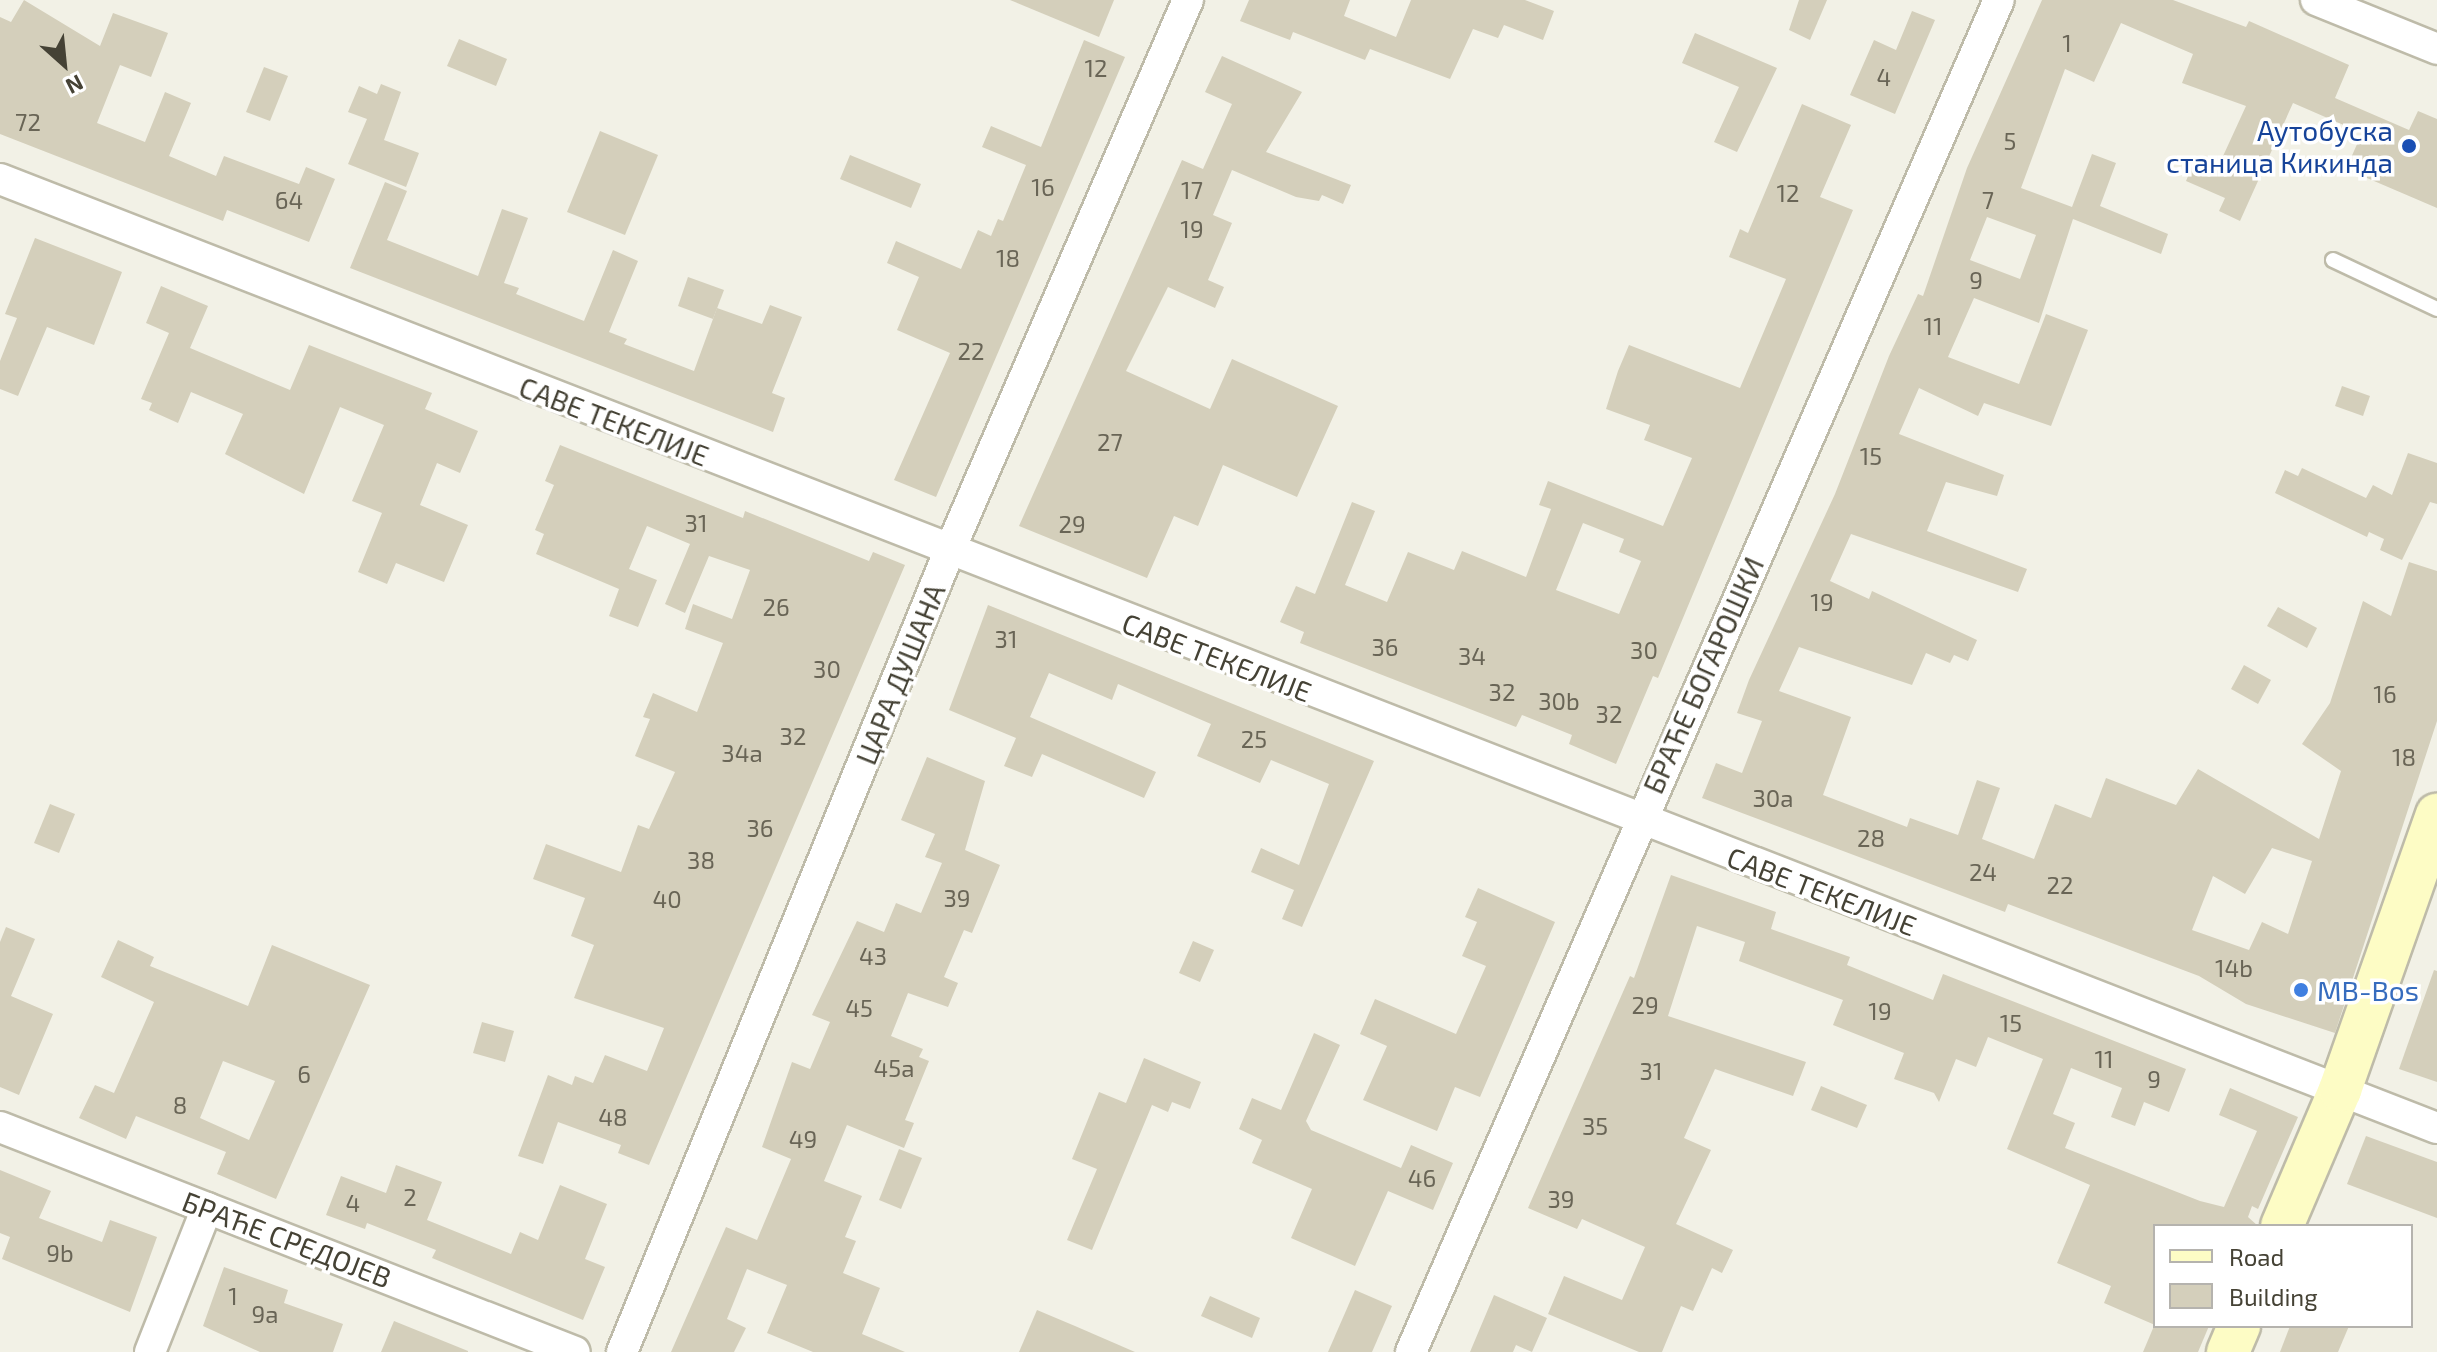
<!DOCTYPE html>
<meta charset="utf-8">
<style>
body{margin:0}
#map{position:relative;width:2437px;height:1352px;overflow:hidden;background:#f2f1e6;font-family:"Exo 2",sans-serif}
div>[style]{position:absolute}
.building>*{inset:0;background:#d4cfbb}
.roads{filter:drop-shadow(2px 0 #bebba9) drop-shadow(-2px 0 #bebba9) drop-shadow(0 2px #bebba9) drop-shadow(0 -2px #bebba9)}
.lane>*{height:14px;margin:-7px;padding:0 7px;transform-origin:7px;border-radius:7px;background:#fff}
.street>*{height:30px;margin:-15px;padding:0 15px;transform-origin:15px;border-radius:15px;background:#fff}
.secondary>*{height:42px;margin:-21px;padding:0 21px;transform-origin:21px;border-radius:21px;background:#fdfcc5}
.dots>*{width:22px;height:22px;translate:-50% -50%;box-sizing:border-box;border:4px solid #fff;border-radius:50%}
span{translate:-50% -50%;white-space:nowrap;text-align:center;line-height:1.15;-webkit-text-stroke:7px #fff;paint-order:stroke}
.number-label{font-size:24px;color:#696556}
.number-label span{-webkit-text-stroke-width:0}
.transit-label{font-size:28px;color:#164399}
.right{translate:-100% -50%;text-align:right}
.street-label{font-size:28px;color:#454235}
.shop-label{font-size:28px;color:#366cbe}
.left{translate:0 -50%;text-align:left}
.legend{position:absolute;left:2153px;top:1224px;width:260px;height:104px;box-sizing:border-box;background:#fff;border:2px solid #b5b3ae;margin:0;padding:10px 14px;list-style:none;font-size:24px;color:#454235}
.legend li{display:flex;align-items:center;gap:16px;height:40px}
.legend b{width:40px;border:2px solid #b5b3ae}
.north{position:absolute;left:24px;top:24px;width:80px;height:80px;-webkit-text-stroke:6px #fff;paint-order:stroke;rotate:153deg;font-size:22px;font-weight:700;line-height:32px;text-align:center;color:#454235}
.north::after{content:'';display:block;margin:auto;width:28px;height:36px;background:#454235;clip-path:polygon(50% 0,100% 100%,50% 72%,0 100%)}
</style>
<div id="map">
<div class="building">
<i style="clip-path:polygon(24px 0,100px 46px,113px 13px,168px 33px,151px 77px,120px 65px,97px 123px,145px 142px,165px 92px,191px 103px,169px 156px,216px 176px,224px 156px,299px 184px,306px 167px,335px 179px,309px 242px,227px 210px,223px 221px,0 134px,0 17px,11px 22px)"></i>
<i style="clip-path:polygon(1010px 0,1114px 0,1099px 37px)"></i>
<i style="clip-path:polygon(1249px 0,1350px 0,1344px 16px,1396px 37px,1411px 0,1525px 0,1554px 11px,1543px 40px,1504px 25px,1498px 38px,1473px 29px,1450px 79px,1370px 49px,1365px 60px,1293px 32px,1290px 40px,1240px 21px)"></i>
<i style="clip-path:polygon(1799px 0,1827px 0,1810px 40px,1789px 30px)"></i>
<i style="clip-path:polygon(evenodd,2042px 0,2173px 0,2246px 27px,2249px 21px,2349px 65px,2335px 98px,2409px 130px,2418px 111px,2437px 119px,2437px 208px,2346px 169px,2362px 133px,2293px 103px,2240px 221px,2219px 211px,2225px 198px,2186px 181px,2196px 157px,2218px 167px,2246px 106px,2182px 83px,2193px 54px,2121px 23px,2094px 82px,2065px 69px,2021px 188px,2072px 207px,2092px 154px,2116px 163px,2100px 206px,2168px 234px,2161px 254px,2073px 219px,2039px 323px,1974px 298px,1948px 357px,2019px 384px,2046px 314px,2088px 330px,2051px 426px,1984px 403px,1978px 416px,1919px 388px,1899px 434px,2004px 475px,1997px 496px,1946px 482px,1927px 531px,2027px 569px,2018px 592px,1851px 534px,1830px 581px,1869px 599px,1872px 591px,1977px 640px,1968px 661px,1954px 655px,1950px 663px,1926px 653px,1912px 685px,1799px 647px,1779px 691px,1851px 717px,1823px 795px,1907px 827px,1910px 818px,1958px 835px,1977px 780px,2000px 788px,1982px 839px,2034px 859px,2055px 804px,2091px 818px,2106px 778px,2176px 805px,2198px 769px,2319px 839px,2341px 771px,2302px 744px,2330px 703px,2363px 601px,2391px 616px,2409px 562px,2437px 571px,2437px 721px,2335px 1033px,2246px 1004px,2199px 976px,2008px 904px,2005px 912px,1702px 798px,1716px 763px,1742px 773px,1762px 721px,1737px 713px,1749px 680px,1835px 494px,1889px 356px,1918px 294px,1923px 296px,1967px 168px,2042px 0,1987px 217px,2036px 235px,2020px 279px,1970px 260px,1987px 217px,2042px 0,2272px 848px,2312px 861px,2288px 934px,2262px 922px,2249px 950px,2192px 930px,2213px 876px,2245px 894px,2272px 848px)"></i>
<i style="clip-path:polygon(1912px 11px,1935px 20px,1895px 114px,1850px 95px,1874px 40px,1896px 50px)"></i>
<i style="clip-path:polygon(1695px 33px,1777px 68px,1737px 152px,1714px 142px,1739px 87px,1682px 63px)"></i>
<i style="clip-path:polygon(459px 39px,507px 59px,496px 86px,447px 66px)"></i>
<i style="clip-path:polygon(1084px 40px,1125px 57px,936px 497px,894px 480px,950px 353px,897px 330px,919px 277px,887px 263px,896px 241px,961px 269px,978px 230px,991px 236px,998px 219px,1003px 221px,1026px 165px,982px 147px,991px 126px,1041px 147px)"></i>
<i style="clip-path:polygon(1222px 56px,1302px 92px,1266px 152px,1351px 185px,1343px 204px,1322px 195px,1319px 201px,1296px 197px,1232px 170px,1213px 215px,1232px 223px,1208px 280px,1224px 287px,1215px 308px,1168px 287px,1126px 371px,1210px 409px,1232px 359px,1338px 406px,1297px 497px,1223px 465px,1198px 526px,1174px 516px,1147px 578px,1019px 526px,1182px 160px,1203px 169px,1232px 104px,1205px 92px)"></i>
<i style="clip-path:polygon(264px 67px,288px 76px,270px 121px,246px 112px)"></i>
<i style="clip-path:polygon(381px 84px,401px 92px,384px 140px,419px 153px,406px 187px,348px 164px,367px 119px,348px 112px,359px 86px,377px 94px)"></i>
<i style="clip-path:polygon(evenodd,1802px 104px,1851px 125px,1820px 197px,1853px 210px,1658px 678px,1653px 676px,1616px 764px,1569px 744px,1572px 735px,1522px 715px,1516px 727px,1300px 643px,1304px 632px,1280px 622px,1296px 586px,1315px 594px,1352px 502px,1375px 511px,1345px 585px,1387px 602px,1408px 552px,1454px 570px,1462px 551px,1526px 577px,1551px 509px,1539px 505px,1548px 481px,1663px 526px,1692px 458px,1644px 440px,1650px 425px,1606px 409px,1618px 371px,1629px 345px,1740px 388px,1786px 279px,1729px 257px,1740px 229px,1748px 233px,1802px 104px,1583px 523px,1624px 539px,1619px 552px,1641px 561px,1619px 614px,1556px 590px,1583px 523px)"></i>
<i style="clip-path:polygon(600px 131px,658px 155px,625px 235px,567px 212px)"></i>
<i style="clip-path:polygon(850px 155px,921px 184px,911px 208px,840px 179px)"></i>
<i style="clip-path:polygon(385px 182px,407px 191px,387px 240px,478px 276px,502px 209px,528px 218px,504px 283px,519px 288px,516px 294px,584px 321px,613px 250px,638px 261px,609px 332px,627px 339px,624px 344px,694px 371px,717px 308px,762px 324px,770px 305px,802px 317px,772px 393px,785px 398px,773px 432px,350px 268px)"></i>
<i style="clip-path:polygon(35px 238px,122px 272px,94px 345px,47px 327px,18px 396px,0 389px,0 361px,17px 318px,5px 314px)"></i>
<i style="clip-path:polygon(688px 277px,724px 290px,713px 319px,678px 306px)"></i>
<i style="clip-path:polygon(161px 286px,208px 306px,190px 348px,290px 390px,309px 345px,432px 393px,425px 409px,478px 431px,460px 473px,437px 463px,420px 505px,468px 525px,444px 582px,396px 563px,387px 584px,358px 572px,382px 513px,352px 501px,384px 425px,340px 407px,304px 494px,225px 454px,243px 414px,191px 392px,178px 423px,149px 410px,152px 403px,141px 399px,169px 333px,146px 323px)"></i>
<i style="clip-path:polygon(2342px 386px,2370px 396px,2363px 416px,2335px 406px)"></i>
<i style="clip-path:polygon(560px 445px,743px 518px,745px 511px,869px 561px,873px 552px,905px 565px,649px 1165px,618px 1153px,621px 1145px,558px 1122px,543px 1164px,518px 1156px,548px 1075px,572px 1085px,575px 1076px,593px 1083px,605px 1055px,647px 1071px,664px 1028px,574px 998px,594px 945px,571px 936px,585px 898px,533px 879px,546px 844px,621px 872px,638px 825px,649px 829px,675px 772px,635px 756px,650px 719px,643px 717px,653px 693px,697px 712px,723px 643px,685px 629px,693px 604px,732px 619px,750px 570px,709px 556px,685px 613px,665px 604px,690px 544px,647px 526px,629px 569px,657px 580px,638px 627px,609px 616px,619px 589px,536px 554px,544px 534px,535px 530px,554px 485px,545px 481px)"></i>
<i style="clip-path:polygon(2408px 453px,2437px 463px,2437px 504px,2430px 502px,2402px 560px,2380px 550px,2384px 539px,2369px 532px,2367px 537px,2275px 493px,2285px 470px,2298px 476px,2302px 468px,2366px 498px,2373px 485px,2392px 495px)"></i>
<i style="clip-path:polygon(988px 605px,1374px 761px,1302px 927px,1282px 919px,1294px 890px,1251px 872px,1261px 848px,1299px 865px,1329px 784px,1271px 760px,1260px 783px,1197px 756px,1211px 724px,1118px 684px,1112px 700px,1049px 673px,1030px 717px,1156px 772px,1144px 798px,1042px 754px,1032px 777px,1004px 766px,1016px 738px,949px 710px)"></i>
<i style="clip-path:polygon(2278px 607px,2317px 628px,2307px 648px,2267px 626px)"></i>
<i style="clip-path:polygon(2244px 665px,2271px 680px,2258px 704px,2231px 689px)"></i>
<i style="clip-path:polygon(927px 757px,985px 781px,965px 850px,1000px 865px,972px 933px,964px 930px,944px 977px,958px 983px,948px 1007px,908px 993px,891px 1036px,923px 1049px,919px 1057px,929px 1061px,905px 1120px,914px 1123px,904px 1148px,847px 1125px,824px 1181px,862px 1196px,845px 1237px,856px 1241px,843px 1273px,880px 1288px,862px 1334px,905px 1352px,813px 1352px,767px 1333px,787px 1285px,747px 1269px,727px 1319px,746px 1328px,734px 1352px,671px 1352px,726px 1227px,757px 1240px,791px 1159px,762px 1147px,792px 1062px,810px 1069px,830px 1022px,812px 1015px,857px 921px,884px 932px,896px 903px,921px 913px,942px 863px,925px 857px,935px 834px,901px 820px)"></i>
<i style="clip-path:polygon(50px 804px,75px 814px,59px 853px,34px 843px)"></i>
<i style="clip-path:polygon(1671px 875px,1776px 912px,1771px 929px,1850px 957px,1847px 965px,1933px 1000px,1943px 974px,2186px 1069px,2169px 1112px,2144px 1102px,2135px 1126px,2111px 1117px,2122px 1088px,2071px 1068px,2053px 1114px,2075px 1123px,2065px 1148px,2200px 1201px,2224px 1207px,2257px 1131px,2219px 1115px,2230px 1088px,2298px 1117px,2258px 1209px,2252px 1206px,2248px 1217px,2258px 1226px,2155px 1226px,2155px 1325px,2104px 1303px,2111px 1286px,2057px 1263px,2090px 1185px,2007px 1149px,2043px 1059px,1988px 1037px,1976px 1067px,1956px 1059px,1939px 1102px,1934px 1093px,1894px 1079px,1904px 1053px,1833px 1025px,1843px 1000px,1739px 961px,1745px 942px,1697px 926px,1668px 1016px,1806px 1062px,1793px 1096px,1715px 1069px,1684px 1138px,1711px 1150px,1676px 1224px,1733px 1250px,1722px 1273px,1712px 1268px,1693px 1311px,1681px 1306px,1662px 1352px,1639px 1352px,1548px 1314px,1564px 1276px,1622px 1300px,1645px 1247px,1582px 1219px,1577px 1229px,1528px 1208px,1630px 976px,1634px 978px)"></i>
<i style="clip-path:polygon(1478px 888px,1555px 922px,1480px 1097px,1455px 1087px,1437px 1131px,1363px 1100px,1387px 1046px,1360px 1034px,1375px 999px,1456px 1034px,1486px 966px,1462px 956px,1477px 922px,1465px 917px)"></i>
<i style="clip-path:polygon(6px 927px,35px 939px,11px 996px,53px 1014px,19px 1095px,0 1087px,0 942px)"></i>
<i style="clip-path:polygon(evenodd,118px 940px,154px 957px,150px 966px,248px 1006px,272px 945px,370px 985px,276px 1199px,217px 1174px,226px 1152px,136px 1116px,126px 1139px,79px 1118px,95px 1085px,114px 1093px,154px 1002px,101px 977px,118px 940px,223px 1061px,275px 1081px,249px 1140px,200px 1118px,223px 1061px)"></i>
<i style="clip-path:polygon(1193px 941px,1214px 950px,1200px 982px,1179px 973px)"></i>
<i style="clip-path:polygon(2434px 970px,2437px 971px,2437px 1082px,2399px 1069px)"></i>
<i style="clip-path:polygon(482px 1022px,514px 1031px,505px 1062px,473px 1053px)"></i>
<i style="clip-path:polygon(1314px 1033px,1340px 1045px,1306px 1121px,1311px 1130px,1401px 1168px,1411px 1145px,1453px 1163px,1433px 1210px,1388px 1191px,1355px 1266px,1291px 1238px,1312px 1189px,1252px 1163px,1262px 1140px,1239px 1129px,1252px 1098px,1281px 1110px)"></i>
<i style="clip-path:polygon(1144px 1058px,1201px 1082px,1190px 1109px,1172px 1102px,1168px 1112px,1152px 1105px,1092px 1250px,1067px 1240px,1097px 1169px,1072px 1159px,1099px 1092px,1126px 1103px)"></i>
<i style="clip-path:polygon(1821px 1086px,1867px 1105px,1857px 1128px,1811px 1110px)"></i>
<i style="clip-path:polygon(2366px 1136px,2437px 1162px,2437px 1218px,2347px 1184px)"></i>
<i style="clip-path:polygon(899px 1149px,922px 1158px,901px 1209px,879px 1200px)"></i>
<i style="clip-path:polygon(396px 1165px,442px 1182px,427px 1220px,511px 1254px,520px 1232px,538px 1240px,560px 1185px,607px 1204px,585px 1259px,605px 1267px,583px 1320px,432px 1258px,436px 1250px,367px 1223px,365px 1229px,326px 1215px,341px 1176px,386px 1193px)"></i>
<i style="clip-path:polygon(0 1170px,51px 1191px,39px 1218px,102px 1242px,110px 1220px,157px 1237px,130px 1312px,2px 1259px,10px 1237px,0 1233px)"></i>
<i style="clip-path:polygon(224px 1267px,288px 1290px,284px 1303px,343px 1324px,333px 1352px,260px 1352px,203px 1326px)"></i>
<i style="clip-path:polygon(1355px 1290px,1392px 1306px,1372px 1352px,1328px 1352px)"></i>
<i style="clip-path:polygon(1494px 1295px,1547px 1318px,1532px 1352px,1516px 1345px,1513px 1352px,1470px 1352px)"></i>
<i style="clip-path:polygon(1210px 1296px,1260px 1318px,1252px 1338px,1201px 1316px)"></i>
<i style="clip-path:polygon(1037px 1310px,1075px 1326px,1135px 1352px,1019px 1352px)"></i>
<i style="clip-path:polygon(394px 1321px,468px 1351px,468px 1352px,381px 1352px)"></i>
<i style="clip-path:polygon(2154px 1326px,2209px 1326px,2198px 1352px,2143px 1352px)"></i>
<i style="clip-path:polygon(2290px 1326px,2349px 1326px,2338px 1352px,2280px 1352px)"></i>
</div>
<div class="roads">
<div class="lane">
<i style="left:2333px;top:260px;width:115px;rotate:25.2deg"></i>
</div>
<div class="street">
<i style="left:2316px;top:0;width:131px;rotate:22deg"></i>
<i style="left:0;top:179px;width:2615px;rotate:21.28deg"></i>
<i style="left:0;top:1127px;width:617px;rotate:21.37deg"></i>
<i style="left:150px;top:1352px;width:155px;rotate:-68.4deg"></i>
<i style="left:622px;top:1352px;width:864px;rotate:-67.77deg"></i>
<i style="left:949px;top:552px;width:602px;rotate:-66.59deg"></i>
<i style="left:1411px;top:1352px;width:1474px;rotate:-66.5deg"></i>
</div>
<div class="secondary">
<i style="left:2282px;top:1226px;width:148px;rotate:-66.9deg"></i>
<i style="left:2340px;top:1090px;width:292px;rotate:-70.6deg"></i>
<i style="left:2228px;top:1352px;width:28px;rotate:-67deg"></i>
</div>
</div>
<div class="dots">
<i style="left:2409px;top:146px;background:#1a4fb4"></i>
<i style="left:2301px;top:990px;background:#3f7fe0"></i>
</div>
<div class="number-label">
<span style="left:2067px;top:43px">1</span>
<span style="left:1096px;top:68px">12</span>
<span style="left:1884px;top:77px">4</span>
<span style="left:28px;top:122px">72</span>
<span style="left:2010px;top:141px">5</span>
<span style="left:1043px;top:187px">16</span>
<span style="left:1192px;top:190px">17</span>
<span style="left:1788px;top:193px">12</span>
<span style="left:289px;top:200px">64</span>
<span style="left:1988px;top:200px">7</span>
<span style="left:1192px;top:229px">19</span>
<span style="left:1008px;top:258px">18</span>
<span style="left:1976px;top:280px">9</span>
<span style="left:1933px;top:326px">11</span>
<span style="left:971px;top:351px">22</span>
<span style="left:1110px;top:442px">27</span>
<span style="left:1871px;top:456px">15</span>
<span style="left:696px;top:523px">31</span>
<span style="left:1072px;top:524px">29</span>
<span style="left:1822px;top:602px">19</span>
<span style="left:776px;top:607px">26</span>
<span style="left:1006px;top:639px">31</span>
<span style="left:1385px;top:647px">36</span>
<span style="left:1644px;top:650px">30</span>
<span style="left:1472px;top:656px">34</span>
<span style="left:827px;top:669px">30</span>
<span style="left:1502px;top:692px">32</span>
<span style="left:2385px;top:694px">16</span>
<span style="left:1559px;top:701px">30b</span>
<span style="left:1609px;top:714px">32</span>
<span style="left:793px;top:736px">32</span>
<span style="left:1254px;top:739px">25</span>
<span style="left:742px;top:753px">34a</span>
<span style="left:2404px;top:757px">18</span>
<span style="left:1773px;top:798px">30a</span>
<span style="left:760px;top:828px">36</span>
<span style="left:1871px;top:838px">28</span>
<span style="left:701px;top:860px">38</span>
<span style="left:1983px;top:872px">24</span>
<span style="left:2060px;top:885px">22</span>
<span style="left:957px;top:898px">39</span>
<span style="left:667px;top:899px">40</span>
<span style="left:873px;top:956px">43</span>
<span style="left:2234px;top:968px">14b</span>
<span style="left:1645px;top:1005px">29</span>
<span style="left:859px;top:1008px">45</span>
<span style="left:1880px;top:1011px">19</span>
<span style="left:2011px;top:1023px">15</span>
<span style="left:2104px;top:1059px">11</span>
<span style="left:894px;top:1068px">45a</span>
<span style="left:1651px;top:1071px">31</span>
<span style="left:304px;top:1074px">6</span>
<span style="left:2154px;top:1079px">9</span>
<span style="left:180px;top:1105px">8</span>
<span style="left:613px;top:1117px">48</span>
<span style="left:1595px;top:1126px">35</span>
<span style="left:803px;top:1139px">49</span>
<span style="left:1422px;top:1178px">46</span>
<span style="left:410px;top:1197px">2</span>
<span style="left:1561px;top:1199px">39</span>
<span style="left:353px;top:1203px">4</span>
<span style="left:60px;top:1253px">9b</span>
<span style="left:233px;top:1296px">1</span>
<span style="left:265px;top:1314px">9a</span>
</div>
<div class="transit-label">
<span class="right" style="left:2393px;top:146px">Аутобуска<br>станица Кикинда</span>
</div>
<div class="street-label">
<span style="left:614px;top:421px;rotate:21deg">САВЕ ТЕКЕЛИЈЕ</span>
<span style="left:1217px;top:657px;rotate:21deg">САВЕ ТЕКЕЛИЈЕ</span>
<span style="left:900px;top:674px;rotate:-68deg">ЦАРА ДУШАНА</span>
<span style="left:1703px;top:675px;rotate:-66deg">БРАЋЕ БОГАРОШКИ</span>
<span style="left:1822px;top:891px;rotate:21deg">САВЕ ТЕКЕЛИЈЕ</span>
<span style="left:287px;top:1239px;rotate:21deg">БРАЋЕ СРЕДОЈЕВ</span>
</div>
<div class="shop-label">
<span class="left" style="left:2317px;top:990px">MB-Bos</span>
</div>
<ul class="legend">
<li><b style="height:10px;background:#fdfcc5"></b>Road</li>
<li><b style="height:22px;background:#d4cfbb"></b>Building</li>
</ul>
<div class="north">N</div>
</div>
